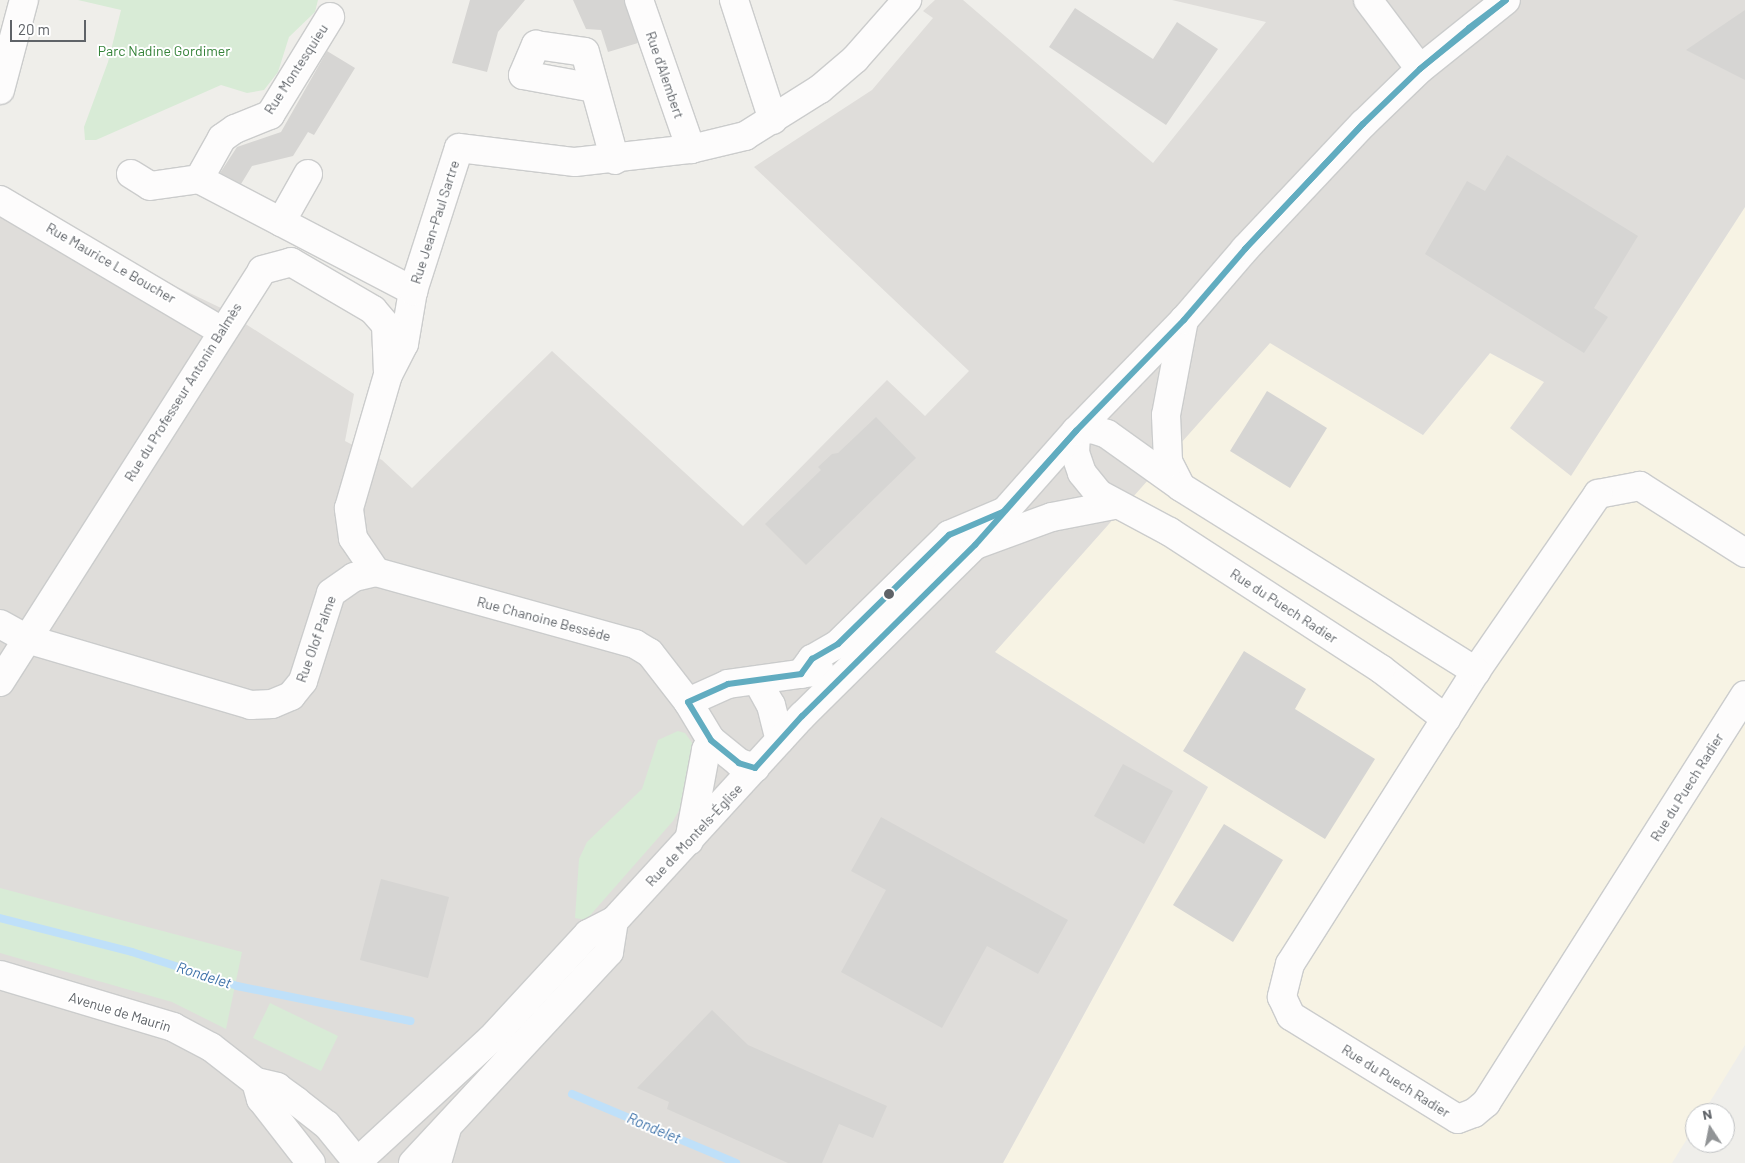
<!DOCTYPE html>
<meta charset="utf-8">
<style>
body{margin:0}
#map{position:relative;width:1745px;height:1163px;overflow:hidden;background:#efeeea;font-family:Barlow,sans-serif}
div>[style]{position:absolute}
.commercial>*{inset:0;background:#f7f3e4}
.industrial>*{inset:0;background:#dfddda}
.green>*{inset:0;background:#d8ebd6}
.stream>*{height:8px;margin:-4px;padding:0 4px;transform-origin:4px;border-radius:4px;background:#bfe0f9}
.building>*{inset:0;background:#d6d5d3}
.roads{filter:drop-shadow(1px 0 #cbcccc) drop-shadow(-1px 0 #cbcccc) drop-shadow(0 1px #cbcccc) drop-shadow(0 -1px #cbcccc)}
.street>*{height:28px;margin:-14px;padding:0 14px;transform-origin:14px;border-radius:14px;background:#fdfcfc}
.secondary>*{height:28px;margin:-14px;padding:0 14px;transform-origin:14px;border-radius:14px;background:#fdfcfc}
.bus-1>*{height:6px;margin:-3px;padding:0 3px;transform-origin:3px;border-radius:3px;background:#61acc0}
.dots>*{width:14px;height:14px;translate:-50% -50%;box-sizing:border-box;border:2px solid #fff;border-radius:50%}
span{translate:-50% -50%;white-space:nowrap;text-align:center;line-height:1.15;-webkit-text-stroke:4px #fff;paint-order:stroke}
.park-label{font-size:14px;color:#348238}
.street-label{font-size:14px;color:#5f6368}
.water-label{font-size:15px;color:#4174aa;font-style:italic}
.north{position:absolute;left:1685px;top:1103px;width:50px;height:50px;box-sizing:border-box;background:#fff;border:1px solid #bfc1c3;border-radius:50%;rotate:349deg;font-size:14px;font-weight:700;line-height:20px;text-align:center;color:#5f6368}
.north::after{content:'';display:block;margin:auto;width:18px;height:22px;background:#919496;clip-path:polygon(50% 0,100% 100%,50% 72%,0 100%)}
.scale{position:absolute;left:10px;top:20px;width:76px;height:22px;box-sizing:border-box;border:2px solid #5f6368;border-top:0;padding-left:6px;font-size:15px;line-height:18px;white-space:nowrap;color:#5f6368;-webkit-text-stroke:4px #fff;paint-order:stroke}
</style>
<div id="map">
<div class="commercial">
<i style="clip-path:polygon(1745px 207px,1745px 1045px,1703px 1113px,1695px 1113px,1695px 1126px,1672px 1163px,1003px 1163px,1208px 787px,995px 652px,1270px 342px,1423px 435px,1490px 353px,1544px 382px,1571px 475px)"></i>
</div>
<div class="industrial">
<i style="clip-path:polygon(935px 0,963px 0,1153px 163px,1266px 22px,1172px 0,1745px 0,1745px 207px,1571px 476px,1510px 428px,1544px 382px,1490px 353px,1423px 435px,1270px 343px,995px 652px,1208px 787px,1003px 1163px,0 1163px,0 202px,221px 308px,354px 394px,345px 441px,382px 460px,412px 488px,552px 351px,743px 526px,887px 380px,925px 416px,969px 371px,754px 167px,872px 90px,933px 18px,923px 11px)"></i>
</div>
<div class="green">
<i style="clip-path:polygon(78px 0,318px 0,315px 12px,289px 37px,278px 72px,264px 90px,247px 93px,221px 85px,96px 140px,85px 140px,84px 127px,108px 62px,121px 10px)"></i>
<i style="clip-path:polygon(678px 731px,685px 733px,693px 744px,691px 789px,673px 821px,586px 920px,575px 918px,579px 859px,587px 842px,642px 789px,658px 740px)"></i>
<i style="clip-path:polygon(0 888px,242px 952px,226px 1029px,172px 1002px,0 953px)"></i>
<i style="clip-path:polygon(270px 1003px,338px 1036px,321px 1071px,253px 1038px)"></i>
</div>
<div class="stream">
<i style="left:0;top:918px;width:136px;rotate:14.4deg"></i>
<i style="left:132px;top:952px;width:110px;rotate:17.9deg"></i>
<i style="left:237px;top:986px;width:177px;rotate:11.4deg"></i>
<i style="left:572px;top:1094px;width:178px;rotate:22.8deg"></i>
</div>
<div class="building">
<i style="clip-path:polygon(470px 0,525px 0,498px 32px,487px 72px,452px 63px)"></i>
<i style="clip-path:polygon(573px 0,624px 0,638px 43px,608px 52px,601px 30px,586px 29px)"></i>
<i style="clip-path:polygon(1075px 8px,1153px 59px,1177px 22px,1218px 49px,1166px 125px,1049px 47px)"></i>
<i style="clip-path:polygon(1745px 10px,1745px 80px,1686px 50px)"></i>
<i style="clip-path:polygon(327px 51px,355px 68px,314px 135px,308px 132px,293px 156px,252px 166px,241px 184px,220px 173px,237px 147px,281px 132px)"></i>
<i style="clip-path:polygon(1507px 155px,1638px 236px,1594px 308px,1608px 317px,1584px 353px,1425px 254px,1467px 181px,1485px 191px)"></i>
<i style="clip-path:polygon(1267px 391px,1327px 428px,1290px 488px,1230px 451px)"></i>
<i style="clip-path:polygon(876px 417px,916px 458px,806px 565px,765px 524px,821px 470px,818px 467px,832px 454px,838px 453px)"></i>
<i style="clip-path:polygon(1244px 651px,1306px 689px,1295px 709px,1375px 759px,1325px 839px,1183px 751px)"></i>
<i style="clip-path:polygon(1123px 764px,1173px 791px,1144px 844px,1094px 816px)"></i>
<i style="clip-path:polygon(881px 817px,1068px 920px,1038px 974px,987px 946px,942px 1028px,841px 972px,886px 890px,851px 871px)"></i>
<i style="clip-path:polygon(1224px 824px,1283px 860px,1233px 942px,1173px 905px)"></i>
<i style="clip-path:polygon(381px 879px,449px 897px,428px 978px,360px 960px)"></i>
<i style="clip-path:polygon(712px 1010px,748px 1045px,887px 1106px,873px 1138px,839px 1124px,822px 1163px,788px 1163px,667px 1109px,669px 1102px,637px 1088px)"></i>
</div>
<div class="roads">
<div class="street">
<i style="left:639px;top:0;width:158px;rotate:70.8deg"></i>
<i style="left:734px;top:0;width:126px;rotate:72deg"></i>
<i style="left:1368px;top:0;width:86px;rotate:53deg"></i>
<i style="left:594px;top:88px;width:72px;rotate:-169.6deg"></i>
<i style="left:523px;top:75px;width:33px;rotate:-67deg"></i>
<i style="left:536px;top:45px;width:49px;rotate:8.1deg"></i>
<i style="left:585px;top:52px;width:112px;rotate:74.5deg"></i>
<i style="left:0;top:90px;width:93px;rotate:-75.1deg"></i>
<i style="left:131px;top:174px;width:22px;rotate:32deg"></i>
<i style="left:150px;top:186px;width:49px;rotate:-8.1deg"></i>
<i style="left:199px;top:179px;width:242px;rotate:27.6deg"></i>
<i style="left:199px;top:179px;width:47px;rotate:-60.7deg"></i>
<i style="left:222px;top:138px;width:16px;rotate:-35deg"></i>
<i style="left:235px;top:129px;width:38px;rotate:-22deg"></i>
<i style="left:270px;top:115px;width:115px;rotate:-58.5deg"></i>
<i style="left:0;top:200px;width:256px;rotate:30.6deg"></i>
<i style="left:281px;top:222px;width:55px;rotate:-60.6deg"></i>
<i style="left:1181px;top:487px;width:29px;rotate:-117deg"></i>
<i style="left:1168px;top:461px;width:46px;rotate:-92.5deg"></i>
<i style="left:1166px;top:415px;width:97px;rotate:-79.3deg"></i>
<i style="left:975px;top:545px;width:82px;rotate:-20deg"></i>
<i style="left:1052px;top:517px;width:63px;rotate:-11deg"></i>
<i style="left:1745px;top:553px;width:125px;rotate:-147.5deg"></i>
<i style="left:1640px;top:486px;width:43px;rotate:169.2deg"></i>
<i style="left:1598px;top:494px;width:215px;rotate:124.6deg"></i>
<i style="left:1476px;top:671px;width:347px;rotate:122.4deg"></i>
<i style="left:1290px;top:964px;width:34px;rotate:104deg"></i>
<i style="left:1282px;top:997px;width:21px;rotate:65deg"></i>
<i style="left:1291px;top:1016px;width:196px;rotate:31.7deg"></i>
<i style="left:1458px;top:1119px;width:17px;rotate:-21deg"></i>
<i style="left:1474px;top:1113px;width:16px;rotate:-40deg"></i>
<i style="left:1486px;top:1103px;width:483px;rotate:-57.6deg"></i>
<i style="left:376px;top:572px;width:41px;rotate:-124.1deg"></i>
<i style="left:353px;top:538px;width:30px;rotate:-98deg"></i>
<i style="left:349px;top:508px;width:139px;rotate:-73.7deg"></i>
<i style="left:388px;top:375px;width:35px;rotate:-63deg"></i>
<i style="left:404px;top:344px;width:54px;rotate:-80.4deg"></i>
<i style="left:413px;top:291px;width:150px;rotate:-72.2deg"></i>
<i style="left:459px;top:148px;width:117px;rotate:6.9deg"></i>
<i style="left:575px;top:162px;width:117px;rotate:-6.4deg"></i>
<i style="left:691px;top:149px;width:56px;rotate:-13.5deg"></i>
<i style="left:745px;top:136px;width:89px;rotate:-32.1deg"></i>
<i style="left:820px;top:89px;width:46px;rotate:-40.6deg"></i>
<i style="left:855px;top:59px;width:79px;rotate:-48.6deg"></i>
<i style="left:0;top:624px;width:31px;rotate:29deg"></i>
<i style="left:27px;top:639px;width:234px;rotate:16.4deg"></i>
<i style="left:251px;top:705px;width:21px;rotate:-3deg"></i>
<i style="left:272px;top:704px;width:21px;rotate:-23deg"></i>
<i style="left:291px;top:696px;width:19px;rotate:-51deg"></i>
<i style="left:303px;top:681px;width:92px;rotate:-72.3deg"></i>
<i style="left:331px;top:593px;width:28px;rotate:-35deg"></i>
<i style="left:354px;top:577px;width:23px;rotate:-13deg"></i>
<i style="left:376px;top:572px;width:269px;rotate:15.5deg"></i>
<i style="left:635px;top:644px;width:17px;rotate:31deg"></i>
<i style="left:650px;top:653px;width:62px;rotate:52.2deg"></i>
<i style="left:688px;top:702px;width:44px;rotate:58.8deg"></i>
<i style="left:711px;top:740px;width:36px;rotate:39deg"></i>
<i style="left:739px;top:763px;width:17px;rotate:17deg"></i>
<i style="left:801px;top:674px;width:19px;rotate:-54deg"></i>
<i style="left:812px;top:659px;width:30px;rotate:-30deg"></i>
<i style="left:838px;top:644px;width:156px;rotate:-44.5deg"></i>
<i style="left:949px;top:535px;width:59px;rotate:-23.1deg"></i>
<i style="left:0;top:682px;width:488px;rotate:-57.5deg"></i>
<i style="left:262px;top:270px;width:30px;rotate:-15deg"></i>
<i style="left:291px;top:262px;width:95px;rotate:30.3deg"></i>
<i style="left:373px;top:310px;width:20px;rotate:49deg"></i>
<i style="left:386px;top:325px;width:48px;rotate:87.6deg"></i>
<i style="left:758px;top:682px;width:26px;rotate:61deg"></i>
<i style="left:771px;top:705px;width:36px;rotate:76deg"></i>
<i style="left:688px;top:702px;width:44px;rotate:-24.2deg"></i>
<i style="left:728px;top:684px;width:93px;rotate:-8deg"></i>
<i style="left:1446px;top:719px;width:82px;rotate:-142.4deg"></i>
<i style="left:1381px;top:669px;width:252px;rotate:-147deg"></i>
<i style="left:1170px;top:532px;width:81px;rotate:-151.8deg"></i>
<i style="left:1099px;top:494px;width:27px;rotate:-129deg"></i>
<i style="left:1082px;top:473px;width:21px;rotate:-109deg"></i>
<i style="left:1075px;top:453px;width:22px;rotate:-87deg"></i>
<i style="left:1076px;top:431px;width:16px;rotate:-7deg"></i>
<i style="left:1092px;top:429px;width:16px;rotate:18deg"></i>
<i style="left:1107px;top:434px;width:91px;rotate:35.6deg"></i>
<i style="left:1181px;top:487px;width:348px;rotate:32deg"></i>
<i style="left:689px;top:841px;width:93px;rotate:-79.4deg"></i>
<i style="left:706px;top:750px;width:11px;rotate:-63deg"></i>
<i style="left:0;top:975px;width:181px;rotate:16.7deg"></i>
<i style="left:173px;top:1027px;width:43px;rotate:27.8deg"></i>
<i style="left:211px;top:1047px;width:57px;rotate:37.9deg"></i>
<i style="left:256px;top:1082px;width:22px;rotate:13deg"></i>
<i style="left:277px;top:1087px;width:24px;rotate:36deg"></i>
<i style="left:296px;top:1101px;width:39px;rotate:38deg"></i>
<i style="left:327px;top:1125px;width:48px;rotate:51deg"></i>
<i style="left:256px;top:1082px;width:18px;rotate:74deg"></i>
<i style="left:261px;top:1099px;width:81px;rotate:52deg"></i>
<i style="left:437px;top:1163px;width:35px;rotate:-74deg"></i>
</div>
<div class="secondary">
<i style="left:356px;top:1163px;width:183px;rotate:-42.6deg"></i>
<i style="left:491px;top:1039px;width:143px;rotate:-47.3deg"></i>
<i style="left:588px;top:934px;width:29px;rotate:-27deg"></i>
<i style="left:614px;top:921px;width:278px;rotate:-47.5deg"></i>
<i style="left:802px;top:716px;width:243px;rotate:-44.7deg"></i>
<i style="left:975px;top:545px;width:152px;rotate:-48.5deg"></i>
<i style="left:1076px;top:431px;width:155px;rotate:-45.8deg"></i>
<i style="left:1184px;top:320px;width:94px;rotate:-49.3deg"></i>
<i style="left:1245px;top:249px;width:172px;rotate:-46.7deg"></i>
<i style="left:1363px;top:124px;width:79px;rotate:-44deg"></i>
<i style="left:1420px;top:69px;width:110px;rotate:-38.7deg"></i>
<i style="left:413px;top:1163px;width:288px;rotate:-47.1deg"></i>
<i style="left:609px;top:952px;width:31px;rotate:-81deg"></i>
</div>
</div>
<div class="bus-1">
<i style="left:1506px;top:0;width:110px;rotate:141.3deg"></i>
<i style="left:1420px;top:69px;width:64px;rotate:-39.9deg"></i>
<i style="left:1469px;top:28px;width:46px;rotate:-37.1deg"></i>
<i style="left:1363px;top:124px;width:79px;rotate:-44deg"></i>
<i style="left:1245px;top:249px;width:172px;rotate:-46.7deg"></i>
<i style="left:1245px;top:249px;width:172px;rotate:-46.7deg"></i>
<i style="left:1076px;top:431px;width:152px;rotate:131.5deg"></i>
<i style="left:975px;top:545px;width:243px;rotate:135.3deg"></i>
<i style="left:802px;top:716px;width:70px;rotate:132.1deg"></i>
<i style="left:755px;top:768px;width:17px;rotate:-163deg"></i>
<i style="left:739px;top:763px;width:36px;rotate:-141deg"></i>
<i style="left:711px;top:740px;width:44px;rotate:-121.2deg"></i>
<i style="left:688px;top:702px;width:44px;rotate:-24.2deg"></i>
<i style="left:728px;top:684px;width:74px;rotate:-7.8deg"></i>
<i style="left:801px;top:674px;width:19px;rotate:-54deg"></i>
<i style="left:812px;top:659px;width:30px;rotate:-30deg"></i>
<i style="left:838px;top:644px;width:156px;rotate:-44.5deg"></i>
<i style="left:949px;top:535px;width:59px;rotate:-23.1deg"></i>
<i style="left:1003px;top:512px;width:109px;rotate:-48deg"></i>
<i style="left:1076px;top:431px;width:155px;rotate:-45.8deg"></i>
<i style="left:1184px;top:320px;width:94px;rotate:-49.3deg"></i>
</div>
<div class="dots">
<i style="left:889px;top:594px;background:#5f6368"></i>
</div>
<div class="park-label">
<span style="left:164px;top:51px">Parc Nadine Gordimer</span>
</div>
<div class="street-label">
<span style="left:296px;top:69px;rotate:-57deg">Rue Montesquieu</span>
<span style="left:665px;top:75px;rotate:71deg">Rue d'Alembert</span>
<span style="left:435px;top:222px;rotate:-72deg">Rue Jean-Paul Sartre</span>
<span style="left:111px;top:263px;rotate:30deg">Rue Maurice Le Boucher</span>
<span style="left:183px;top:392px;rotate:-58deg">Rue du Professeur Antonin Balmès</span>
<span style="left:1284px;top:606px;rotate:33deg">Rue du Puech Radier</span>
<span style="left:544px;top:619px;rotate:15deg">Rue Chanoine Bessède</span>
<span style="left:316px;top:639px;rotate:-70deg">Rue Olof Palme</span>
<span style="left:1687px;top:787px;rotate:-58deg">Rue du Puech Radier</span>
<span style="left:694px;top:835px;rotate:-47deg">Rue de Montels-Église</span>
<span style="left:120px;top:1012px;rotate:17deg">Avenue de Maurin</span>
<span style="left:1396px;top:1081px;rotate:32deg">Rue du Puech Radier</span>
</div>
<div class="water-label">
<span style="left:204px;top:975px;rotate:18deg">Rondelet</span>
<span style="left:654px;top:1128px;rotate:23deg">Rondelet</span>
</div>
<div class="north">N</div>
<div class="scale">20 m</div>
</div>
